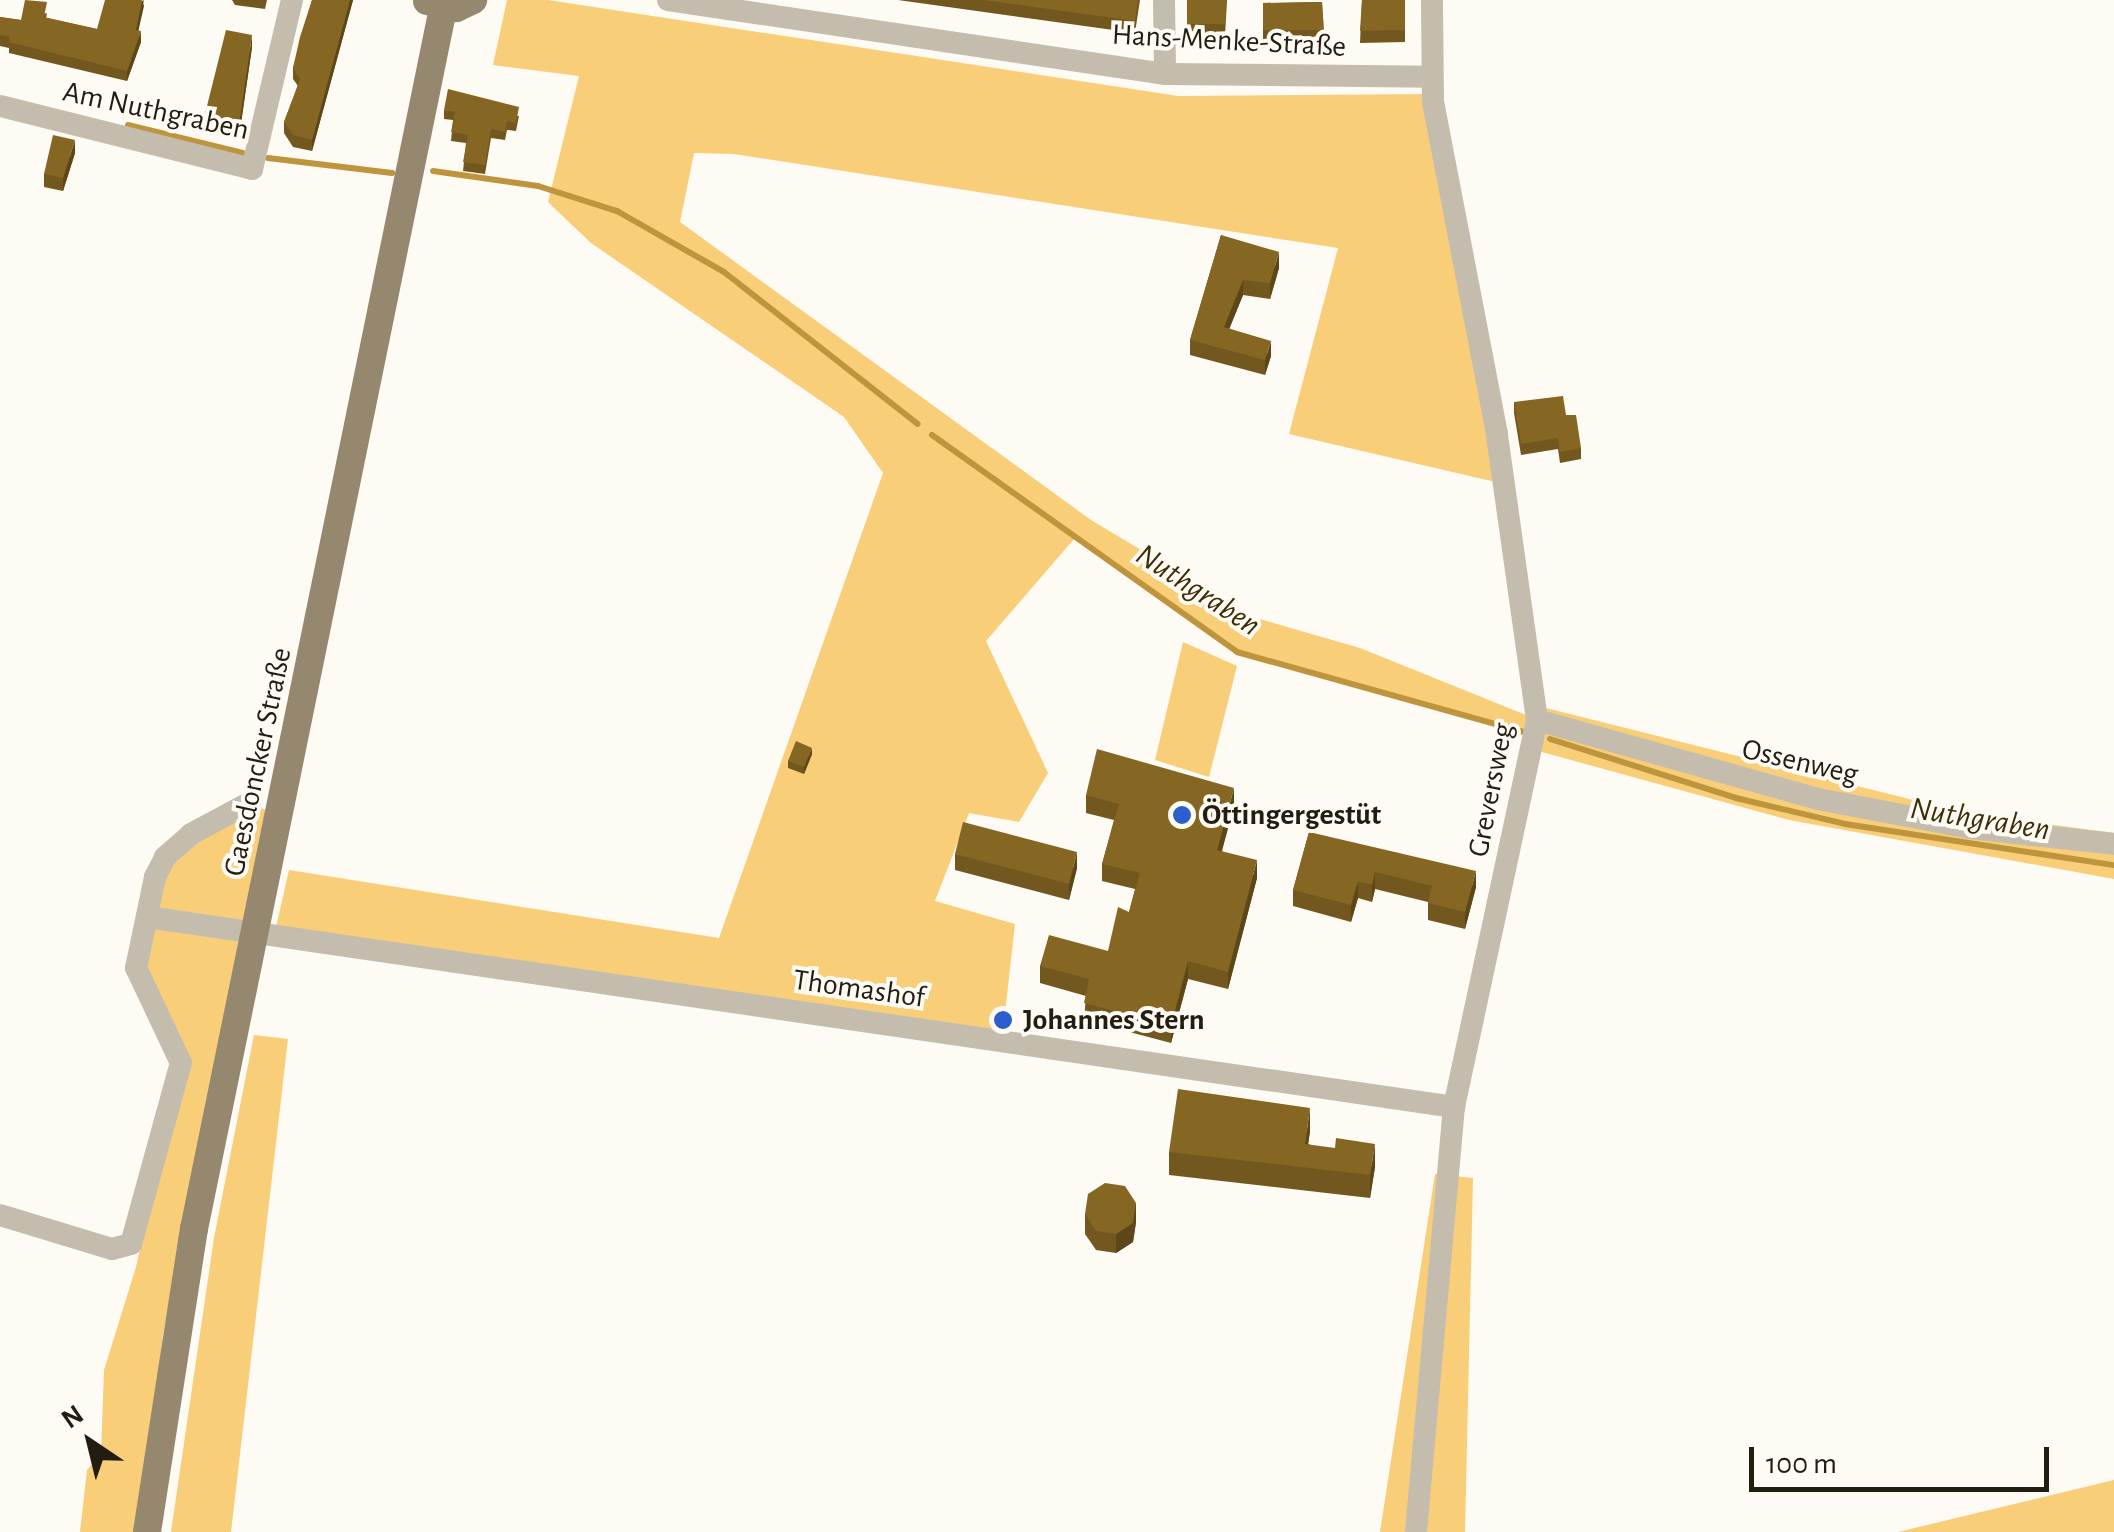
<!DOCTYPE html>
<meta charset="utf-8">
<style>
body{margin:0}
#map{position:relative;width:2114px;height:1532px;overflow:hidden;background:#fefaf4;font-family:"Alegreya Sans",sans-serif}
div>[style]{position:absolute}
.green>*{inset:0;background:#f8ce79}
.stream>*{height:6px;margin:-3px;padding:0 3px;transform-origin:3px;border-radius:3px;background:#be953d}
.minor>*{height:22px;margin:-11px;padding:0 11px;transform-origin:11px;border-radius:11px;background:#c4bdae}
.major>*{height:28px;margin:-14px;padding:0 14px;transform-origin:14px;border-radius:14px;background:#96886e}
.wall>*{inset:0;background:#72581e}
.shaded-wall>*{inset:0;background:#5d4718}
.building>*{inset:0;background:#856623}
.dots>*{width:28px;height:28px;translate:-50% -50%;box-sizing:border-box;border:5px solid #fefaf4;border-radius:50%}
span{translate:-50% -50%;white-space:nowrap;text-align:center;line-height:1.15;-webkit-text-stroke:8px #fefaf4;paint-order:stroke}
.street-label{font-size:30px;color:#231c10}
.poi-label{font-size:30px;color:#231c10;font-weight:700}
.left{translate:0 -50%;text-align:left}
.water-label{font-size:32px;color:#3e2d06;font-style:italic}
.north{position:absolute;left:40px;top:1392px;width:100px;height:100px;-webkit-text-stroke:8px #fefaf4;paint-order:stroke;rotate:325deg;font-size:28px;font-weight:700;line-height:40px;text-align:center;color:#231c10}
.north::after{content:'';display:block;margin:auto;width:35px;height:45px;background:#231c10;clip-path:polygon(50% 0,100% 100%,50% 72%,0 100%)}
.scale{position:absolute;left:1749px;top:1447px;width:300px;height:45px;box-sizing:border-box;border:5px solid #231c10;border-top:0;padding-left:12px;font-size:30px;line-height:35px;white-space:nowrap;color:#231c10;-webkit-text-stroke:8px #fefaf4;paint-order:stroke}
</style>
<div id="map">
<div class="green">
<i style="clip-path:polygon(507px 0,548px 0,1178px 96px,1433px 94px,1504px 484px,1289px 434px,1338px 248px,734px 154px,694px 153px,680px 222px,1091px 520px,1253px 617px,1360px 648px,1536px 719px,1534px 705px,1965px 813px,2114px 833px,2114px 879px,1789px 820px,1531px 749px,1533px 735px,1237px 652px,1074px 539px,986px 641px,1048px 773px,1019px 822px,969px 813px,935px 901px,1015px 924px,1002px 1040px,274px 936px,289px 870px,719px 938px,883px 473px,844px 417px,591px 243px,548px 202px,579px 76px,493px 65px)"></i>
<i style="clip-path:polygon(1183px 642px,1237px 666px,1209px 777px,1155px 760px)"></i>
<i style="clip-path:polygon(245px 805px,268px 810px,163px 1334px,140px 1532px,80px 1532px,87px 1470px,101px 1454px,104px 1370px,136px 1267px,181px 1063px,136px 968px,155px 877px)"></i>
<i style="clip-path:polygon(254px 1035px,288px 1039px,231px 1532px,171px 1532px,214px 1238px)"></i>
<i style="clip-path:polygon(1435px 1174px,1473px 1178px,1465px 1532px,1380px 1532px)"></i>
<i style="clip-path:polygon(2114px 1480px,2114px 1532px,1898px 1532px)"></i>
</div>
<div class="stream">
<i style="left:128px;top:125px;width:118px;rotate:13.7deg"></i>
<i style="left:268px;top:158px;width:125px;rotate:6.9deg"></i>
<i style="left:433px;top:171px;width:106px;rotate:8.1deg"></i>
<i style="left:538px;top:186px;width:83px;rotate:17.6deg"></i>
<i style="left:617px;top:211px;width:123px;rotate:29.7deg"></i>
<i style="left:724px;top:272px;width:246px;rotate:38.1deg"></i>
<i style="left:932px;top:435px;width:374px;rotate:35.4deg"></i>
<i style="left:1237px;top:652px;width:301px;rotate:15.6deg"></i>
<i style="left:1550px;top:739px;width:195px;rotate:17.6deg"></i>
<i style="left:1736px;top:798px;width:112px;rotate:13.4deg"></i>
<i style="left:1845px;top:824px;width:272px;rotate:8.7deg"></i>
</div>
<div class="minor">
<i style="left:668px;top:0;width:502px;rotate:8.47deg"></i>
<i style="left:1165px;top:74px;width:266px;rotate:0.6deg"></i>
<i style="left:1164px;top:0;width:74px;rotate:89.2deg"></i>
<i style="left:0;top:106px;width:260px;rotate:14deg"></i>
<i style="left:252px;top:169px;width:174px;rotate:-76.7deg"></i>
<i style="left:1537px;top:720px;width:292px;rotate:15.7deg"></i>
<i style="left:1818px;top:799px;width:155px;rotate:10.8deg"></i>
<i style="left:1970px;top:828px;width:145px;rotate:6.3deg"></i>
<i style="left:147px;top:917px;width:1321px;rotate:8.27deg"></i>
<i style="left:0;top:1215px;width:117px;rotate:16.9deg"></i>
<i style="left:112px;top:1249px;width:20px;rotate:-15deg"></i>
<i style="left:131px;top:1244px;width:188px;rotate:-74.6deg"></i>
<i style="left:181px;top:1063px;width:105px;rotate:-115.3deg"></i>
<i style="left:136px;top:968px;width:93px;rotate:-78.2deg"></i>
<i style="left:155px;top:877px;width:22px;rotate:-63deg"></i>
<i style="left:165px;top:857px;width:35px;rotate:-41deg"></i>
<i style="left:191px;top:834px;width:61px;rotate:-28.2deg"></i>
<i style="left:1416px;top:1532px;width:427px;rotate:-84.9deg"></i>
<i style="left:1454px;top:1107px;width:396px;rotate:-77.9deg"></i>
<i style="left:1537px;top:720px;width:289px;rotate:-98deg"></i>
<i style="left:1497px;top:434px;width:339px;rotate:-100.9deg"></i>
<i style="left:1433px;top:101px;width:101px;rotate:-90.6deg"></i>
</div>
<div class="major">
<i style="left:427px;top:1px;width:30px;rotate:14deg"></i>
<i style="left:456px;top:8px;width:19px;rotate:-25deg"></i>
<i style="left:147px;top:1532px;width:307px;rotate:-81.2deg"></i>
<i style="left:194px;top:1229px;width:1246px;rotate:-78.47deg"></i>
</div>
<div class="wall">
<i style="clip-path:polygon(144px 0,138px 31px,141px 42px,127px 81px,9px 53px,9px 48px,0 46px,0 17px,21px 20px,47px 13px,46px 18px,97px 29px)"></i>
<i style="clip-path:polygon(232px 0,267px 0,265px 9px,235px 5px)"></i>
<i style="clip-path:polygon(312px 0,353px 0,312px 151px,293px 147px,284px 133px,284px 122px,298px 86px,293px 79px,293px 68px)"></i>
<i style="clip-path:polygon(898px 0,1140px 0,1135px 33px)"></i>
<i style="clip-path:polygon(1187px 0,1227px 0,1225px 36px,1187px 36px)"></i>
<i style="clip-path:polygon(1362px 0,1405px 0,1405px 42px,1360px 43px)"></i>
<i style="clip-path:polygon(1322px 2px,1324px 42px,1263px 43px,1263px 3px)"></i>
<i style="clip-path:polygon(252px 47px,239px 137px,204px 130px,204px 118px)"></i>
<i style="clip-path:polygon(444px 110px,519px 116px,516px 131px,507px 130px,505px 140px,491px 138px,485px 174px,463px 171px,466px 143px,451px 141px,453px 120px,444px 119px)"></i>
<i style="clip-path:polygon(75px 153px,63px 191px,44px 187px,44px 174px)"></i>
<i style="clip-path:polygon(1221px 235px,1279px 268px,1270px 299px,1243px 295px,1229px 329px,1271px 356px,1265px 375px,1190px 355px,1190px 340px)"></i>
<i style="clip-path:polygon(1514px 402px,1566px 415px,1581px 448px,1581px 459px,1560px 463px,1558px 449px,1521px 455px,1514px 413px)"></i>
<i style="clip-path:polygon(812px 754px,804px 774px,788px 768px,788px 761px)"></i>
<i style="clip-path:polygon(1086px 795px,1234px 806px,1222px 851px,1257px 878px,1228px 989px,1188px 979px,1171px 1043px,1084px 1020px,1086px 996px,1040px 983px,1040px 966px,1108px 951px,1129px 912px,1135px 889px,1102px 881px,1102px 864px,1114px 820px,1086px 813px)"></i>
<i style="clip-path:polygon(1309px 832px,1476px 887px,1465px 929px,1428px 920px,1428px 902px,1375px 889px,1372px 902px,1358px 898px,1351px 922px,1293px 906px,1293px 890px)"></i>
<i style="clip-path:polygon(955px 854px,1077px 868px,1069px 900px,955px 870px)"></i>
<i style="clip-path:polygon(1310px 1131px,1308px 1144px,1375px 1167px,1370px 1198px,1169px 1175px,1169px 1152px)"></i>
<i style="clip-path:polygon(1085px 1214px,1136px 1222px,1133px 1242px,1116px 1253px,1096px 1250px,1085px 1234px)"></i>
</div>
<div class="shaded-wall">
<i style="clip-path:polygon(142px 0,144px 6px,136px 41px,136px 30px)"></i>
<i style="clip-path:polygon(350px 0,353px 0,312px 151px,312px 140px)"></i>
<i style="clip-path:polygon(141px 31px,141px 42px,127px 81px,127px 71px)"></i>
<i style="clip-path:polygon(252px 35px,252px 47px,239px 137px,239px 125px)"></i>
<i style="clip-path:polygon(75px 140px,75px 153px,63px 191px,63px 178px)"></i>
<i style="clip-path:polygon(1279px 252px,1279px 268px,1270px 299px,1270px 283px)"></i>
<i style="clip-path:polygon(1243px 280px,1243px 295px,1224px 342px,1224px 327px)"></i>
<i style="clip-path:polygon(1271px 341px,1271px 356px,1265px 375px,1265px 360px)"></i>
<i style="clip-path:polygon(812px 748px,812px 754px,804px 774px,804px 767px)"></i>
<i style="clip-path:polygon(1234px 788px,1234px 806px,1217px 867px,1217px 850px)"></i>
<i style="clip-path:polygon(1077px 852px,1077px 868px,1069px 900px,1069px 884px)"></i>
<i style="clip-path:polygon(1257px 860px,1257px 878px,1228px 989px,1228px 972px)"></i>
<i style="clip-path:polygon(1476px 871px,1476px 887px,1465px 929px,1465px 912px)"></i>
<i style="clip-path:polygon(1375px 872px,1375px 889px,1372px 902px,1372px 885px)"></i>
<i style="clip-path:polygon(1358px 881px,1358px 898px,1351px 922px,1351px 905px)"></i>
<i style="clip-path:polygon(1188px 961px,1188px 979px,1171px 1043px,1171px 1026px)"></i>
<i style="clip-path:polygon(1310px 1108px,1310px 1131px,1305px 1167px,1305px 1144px)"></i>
<i style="clip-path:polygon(1375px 1144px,1375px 1167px,1370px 1198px,1370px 1175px)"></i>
<i style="clip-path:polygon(1136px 1203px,1136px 1222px,1133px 1242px,1116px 1253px,1116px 1234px)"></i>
</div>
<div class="building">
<i style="clip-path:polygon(25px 0,47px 2px,44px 17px,97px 29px,105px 0,142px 0,136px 30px,141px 31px,127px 71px,9px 42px,10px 37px,0 35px,0 17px,21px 20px)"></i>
<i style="clip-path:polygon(312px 0,350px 0,312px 140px,293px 135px,284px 122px,300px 79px,293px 68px,300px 37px)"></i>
<i style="clip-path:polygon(984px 0,1138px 0,1135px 21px)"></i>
<i style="clip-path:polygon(1187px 0,1226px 0,1225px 24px,1187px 24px)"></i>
<i style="clip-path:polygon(1362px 0,1405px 0,1405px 30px,1360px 31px)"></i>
<i style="clip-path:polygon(1322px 2px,1324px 30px,1263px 30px,1263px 3px)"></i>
<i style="clip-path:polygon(226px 30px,252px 35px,239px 125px,204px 118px)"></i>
<i style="clip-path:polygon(448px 89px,519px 107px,516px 123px,507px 121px,505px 132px,491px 129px,485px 165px,463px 162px,468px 135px,451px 132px,455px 112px,444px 110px)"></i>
<i style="clip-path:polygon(53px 135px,75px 140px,63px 178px,44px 174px)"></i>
<i style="clip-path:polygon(1221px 235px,1279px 252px,1270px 283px,1243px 280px,1224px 327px,1271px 341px,1265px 360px,1190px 340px)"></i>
<i style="clip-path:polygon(1563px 396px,1566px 415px,1576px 415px,1581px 448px,1560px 452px,1558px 438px,1521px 444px,1514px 402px)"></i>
<i style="clip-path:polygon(796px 741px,812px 748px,804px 767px,788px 761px)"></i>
<i style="clip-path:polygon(1097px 749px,1234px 788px,1217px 850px,1257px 860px,1228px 972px,1188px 961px,1171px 1026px,1084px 1003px,1089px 979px,1040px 966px,1049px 935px,1108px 951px,1118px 907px,1129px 912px,1140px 873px,1102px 864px,1119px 804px,1086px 795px)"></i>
<i style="clip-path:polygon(963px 822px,1077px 852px,1069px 884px,955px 854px)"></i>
<i style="clip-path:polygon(1309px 832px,1476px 871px,1465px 912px,1428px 903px,1432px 886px,1375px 872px,1372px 885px,1358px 881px,1351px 905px,1293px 890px)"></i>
<i style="clip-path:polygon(1178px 1089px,1310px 1108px,1305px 1144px,1335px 1148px,1336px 1138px,1375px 1144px,1370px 1175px,1169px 1152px)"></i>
<i style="clip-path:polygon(1105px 1183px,1125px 1186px,1136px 1203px,1133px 1223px,1116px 1234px,1096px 1231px,1085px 1214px,1088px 1194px)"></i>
</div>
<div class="dots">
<i style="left:1182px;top:815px;background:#2d5ecd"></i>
<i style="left:1003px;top:1020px;background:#2d5ecd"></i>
</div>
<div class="street-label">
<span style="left:1229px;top:41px;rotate:3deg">Hans-Menke-Straße</span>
<span style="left:156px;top:111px;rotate:12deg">Am Nuthgraben</span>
<span style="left:258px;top:762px;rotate:-78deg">Gaesdoncker Straße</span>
<span style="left:1800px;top:762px;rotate:13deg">Ossenweg</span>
<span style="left:1491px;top:790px;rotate:-79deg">Greversweg</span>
<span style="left:859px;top:989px;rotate:8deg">Thomashof</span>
</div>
<div class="poi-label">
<span class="left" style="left:1202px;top:815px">Öttingergestüt</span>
<span class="left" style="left:1023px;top:1020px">Johannes Stern</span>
</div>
<div class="water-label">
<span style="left:1198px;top:590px;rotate:33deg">Nuthgraben</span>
<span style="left:1980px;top:819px;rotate:9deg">Nuthgraben</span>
</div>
<div class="north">N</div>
<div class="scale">100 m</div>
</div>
